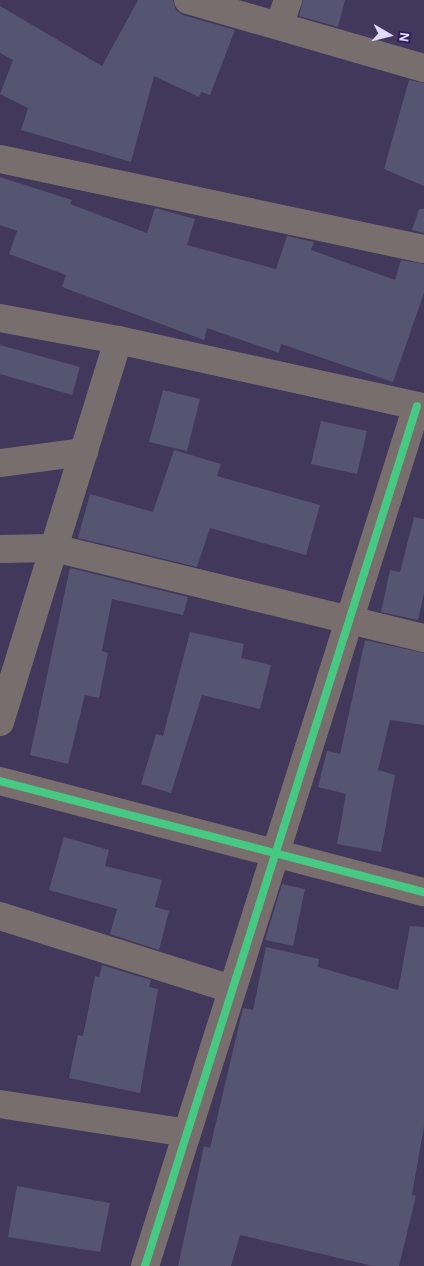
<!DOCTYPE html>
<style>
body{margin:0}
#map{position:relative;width:424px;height:1266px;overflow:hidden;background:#42385b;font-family:"Alegreya Sans",sans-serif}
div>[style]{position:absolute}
.building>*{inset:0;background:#555471}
.minor>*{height:28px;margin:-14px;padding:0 14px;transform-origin:14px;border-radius:14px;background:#796e6e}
.cycleway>*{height:8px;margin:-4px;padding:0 4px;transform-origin:4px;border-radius:4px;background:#46c982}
span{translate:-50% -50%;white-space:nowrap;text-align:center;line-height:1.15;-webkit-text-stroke:5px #321e5e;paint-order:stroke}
.north{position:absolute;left:364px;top:10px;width:50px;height:50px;-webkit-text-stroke:4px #321e5e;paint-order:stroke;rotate:98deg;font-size:14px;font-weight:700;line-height:20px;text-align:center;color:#e0dbfa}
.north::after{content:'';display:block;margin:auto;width:18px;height:22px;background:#e0dbfa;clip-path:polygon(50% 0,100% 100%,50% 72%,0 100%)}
</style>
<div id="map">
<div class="building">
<i style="clip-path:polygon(138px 0,173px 0,176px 10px,183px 15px,235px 30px,210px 95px,201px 92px,199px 97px,154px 76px,131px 162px,21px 130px,28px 108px,0 94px,13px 60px,0 53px,0 6px,102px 66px)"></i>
<i style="clip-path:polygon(303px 0,345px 0,338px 27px,299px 16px)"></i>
<i style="clip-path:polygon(409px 80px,424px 83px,424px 186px,384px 169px)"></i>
<i style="clip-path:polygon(0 177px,72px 200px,70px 204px,147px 233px,155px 208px,195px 219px,187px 245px,276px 269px,287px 236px,314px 242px,311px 250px,395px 280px,401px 260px,424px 264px,424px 293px,393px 382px,281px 344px,279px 353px,207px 328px,204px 340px,62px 287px,66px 275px,9px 254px,17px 231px,0 225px)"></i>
<i style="clip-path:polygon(419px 209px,424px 209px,424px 233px,412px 230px)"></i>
<i style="clip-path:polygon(0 345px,80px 367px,72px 395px,0 374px)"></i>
<i style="clip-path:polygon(163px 390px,200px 399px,187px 451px,149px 442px)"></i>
<i style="clip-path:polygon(321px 421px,367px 431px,357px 474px,311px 464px)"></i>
<i style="clip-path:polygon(174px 450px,221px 464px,217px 476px,320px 505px,306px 555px,210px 528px,197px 567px,78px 538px,90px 494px,153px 512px)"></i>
<i style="clip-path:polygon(414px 517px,424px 519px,424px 593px,418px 620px,381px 612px,390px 570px,400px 572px)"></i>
<i style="clip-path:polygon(70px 568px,188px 597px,183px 615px,112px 599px,102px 651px,108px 653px,99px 698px,85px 695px,68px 764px,30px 755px)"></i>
<i style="clip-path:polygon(190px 632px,244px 644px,241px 658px,271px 665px,260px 709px,202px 695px,171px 793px,141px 784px,156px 734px,163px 736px)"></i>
<i style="clip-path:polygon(365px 640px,424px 653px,424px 725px,390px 720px,378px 770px,395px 775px,381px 852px,337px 844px,346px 794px,318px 787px,327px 751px,340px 754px)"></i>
<i style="clip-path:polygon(64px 837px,109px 850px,105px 866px,162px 880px,155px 907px,169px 911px,159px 950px,110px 934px,117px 909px,49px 890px)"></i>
<i style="clip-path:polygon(282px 884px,305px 889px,293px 946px,265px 940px)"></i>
<i style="clip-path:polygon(410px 926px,424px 927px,424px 1126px,412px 1195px,416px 1196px,399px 1266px,373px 1266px,240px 1235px,231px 1266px,178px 1266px,204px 1146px,210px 1148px,243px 1008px,253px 1010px,266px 947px,319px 959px,318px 967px,398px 990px)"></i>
<i style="clip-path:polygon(102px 965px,151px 980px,149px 987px,158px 989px,140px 1093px,69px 1078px,78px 1035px,83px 1036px,95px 976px,99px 977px)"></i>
<i style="clip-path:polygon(17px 1186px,110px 1203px,100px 1252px,8px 1237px)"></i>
</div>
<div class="minor">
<i style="left:188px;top:0;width:246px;rotate:16.1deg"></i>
<i style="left:279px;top:25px;width:27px;rotate:-70deg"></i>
<i style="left:0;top:159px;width:433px;rotate:12deg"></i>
<i style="left:0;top:318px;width:120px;rotate:10.6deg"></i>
<i style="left:118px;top:340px;width:313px;rotate:12.4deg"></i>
<i style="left:0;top:463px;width:85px;rotate:-7.5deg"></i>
<i style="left:0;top:549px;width:54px;rotate:-1.1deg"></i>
<i style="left:54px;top:548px;width:381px;rotate:13.7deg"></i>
<i style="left:0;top:722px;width:400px;rotate:-72.8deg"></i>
<i style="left:0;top:781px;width:438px;rotate:14.7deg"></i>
<i style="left:0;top:916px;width:243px;rotate:17.5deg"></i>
<i style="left:0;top:1104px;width:189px;rotate:8.8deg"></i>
<i style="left:145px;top:1266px;width:902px;rotate:-72.45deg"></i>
</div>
<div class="cycleway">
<i style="left:0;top:781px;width:438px;rotate:14.7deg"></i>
<i style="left:145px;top:1266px;width:902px;rotate:-72.45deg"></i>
</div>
<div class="north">N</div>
</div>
